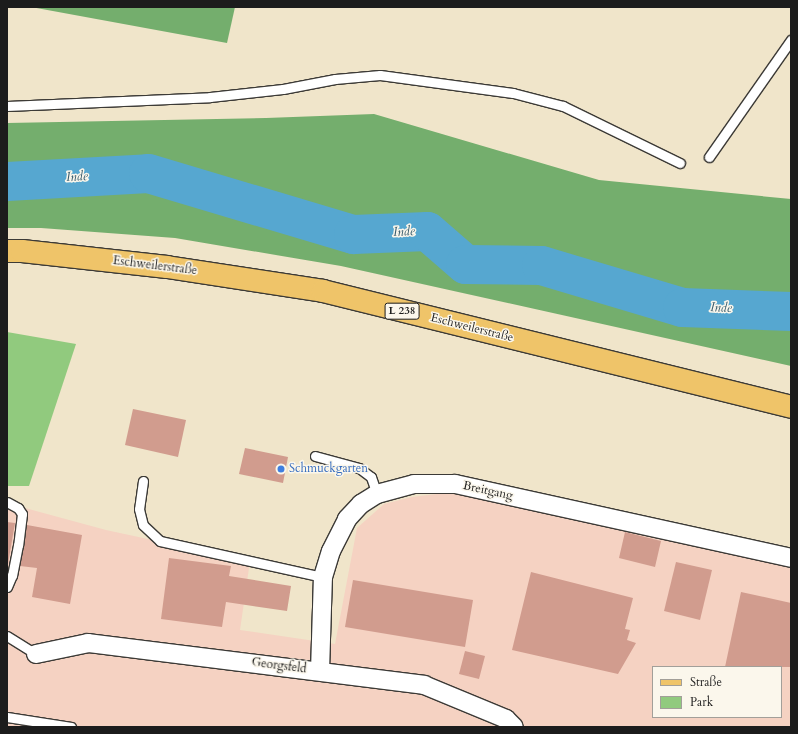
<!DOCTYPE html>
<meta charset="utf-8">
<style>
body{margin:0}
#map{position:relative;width:798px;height:734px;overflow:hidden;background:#f0e5ca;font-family:Cardo,serif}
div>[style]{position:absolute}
.built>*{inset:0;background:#f5d2c2}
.green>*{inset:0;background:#91ca7e}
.forest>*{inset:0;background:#74ae6d}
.river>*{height:39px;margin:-19.5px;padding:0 19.5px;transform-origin:19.5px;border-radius:19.5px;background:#56a7d0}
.building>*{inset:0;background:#d19c8e}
.roads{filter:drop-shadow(1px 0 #3c3a36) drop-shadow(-1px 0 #3c3a36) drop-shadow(0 1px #3c3a36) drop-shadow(0 -1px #3c3a36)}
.lane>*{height:9px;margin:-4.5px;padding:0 4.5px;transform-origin:4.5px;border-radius:4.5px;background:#fff}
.street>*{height:18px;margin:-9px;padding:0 9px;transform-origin:9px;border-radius:9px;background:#fff}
.primary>*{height:22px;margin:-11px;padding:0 11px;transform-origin:11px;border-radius:11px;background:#efc469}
.dots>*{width:11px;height:11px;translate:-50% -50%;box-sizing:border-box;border:2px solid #fbf7ec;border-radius:50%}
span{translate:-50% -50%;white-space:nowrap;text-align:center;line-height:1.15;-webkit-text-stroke:3px #fbf7ec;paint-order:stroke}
.shield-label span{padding:1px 3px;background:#fbf7ec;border:1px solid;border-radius:3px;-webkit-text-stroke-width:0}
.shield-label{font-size:11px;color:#1c1c1c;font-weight:700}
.street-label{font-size:12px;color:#1c1c1c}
.shop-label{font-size:12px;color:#366cbe}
.left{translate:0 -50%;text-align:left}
.water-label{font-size:13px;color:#365b6d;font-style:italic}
.frame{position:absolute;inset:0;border:8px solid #1c1c1c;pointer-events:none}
.legend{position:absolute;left:652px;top:666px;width:130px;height:52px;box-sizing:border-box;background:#fbf7ec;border:1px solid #a29f99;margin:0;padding:5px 7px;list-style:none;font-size:12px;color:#1c1c1c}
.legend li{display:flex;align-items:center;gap:8px;height:20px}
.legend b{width:20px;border:1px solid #a29f99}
</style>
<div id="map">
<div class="built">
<i style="clip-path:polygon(evenodd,462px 491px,791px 566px,791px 727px,7px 727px,7px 505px,14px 505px,106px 530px,250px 561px,240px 630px,335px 644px,357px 528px,384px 504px,412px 497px,462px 491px,653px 667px,781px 667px,781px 717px,653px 717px,653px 667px)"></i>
</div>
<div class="green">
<i style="clip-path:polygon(7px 332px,76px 344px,29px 486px,7px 486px)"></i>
</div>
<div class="forest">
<i style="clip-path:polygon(31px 7px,235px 7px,227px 43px)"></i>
<i style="clip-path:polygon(374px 114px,599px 180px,791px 199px,791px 366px,341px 266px,175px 238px,41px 228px,7px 228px,7px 123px,266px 118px)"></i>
</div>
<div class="river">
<i style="left:7px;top:181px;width:141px;rotate:-3.2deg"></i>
<i style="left:148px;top:173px;width:214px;rotate:16.6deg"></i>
<i style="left:353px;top:234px;width:74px;rotate:-2.3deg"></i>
<i style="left:427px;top:231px;width:50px;rotate:41deg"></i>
<i style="left:465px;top:264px;width:76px;rotate:0.8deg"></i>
<i style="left:541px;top:265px;width:147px;rotate:16.6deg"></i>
<i style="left:682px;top:307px;width:109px;rotate:2.1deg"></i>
</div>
<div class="building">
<i style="clip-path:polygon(133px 409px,186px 420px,178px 457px,125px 445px)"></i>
<i style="clip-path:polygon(245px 448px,288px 457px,283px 483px,239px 474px)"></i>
<i style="clip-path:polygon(7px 522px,15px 523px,8px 564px,7px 564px)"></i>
<i style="clip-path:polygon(27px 525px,82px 535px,70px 604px,32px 597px,37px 568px,20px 566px)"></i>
<i style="clip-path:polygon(625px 532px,661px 541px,655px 567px,619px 558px)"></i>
<i style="clip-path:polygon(169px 558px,231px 566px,229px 576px,291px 586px,287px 611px,226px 602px,222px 627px,161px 619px)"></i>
<i style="clip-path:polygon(676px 562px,712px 570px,700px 620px,664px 611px)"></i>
<i style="clip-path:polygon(531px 572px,633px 598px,625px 629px,630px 630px,627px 640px,636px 643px,618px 674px,512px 650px)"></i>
<i style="clip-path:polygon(353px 580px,473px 600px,465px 647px,345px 627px)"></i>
<i style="clip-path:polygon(741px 592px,791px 603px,791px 667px,725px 667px)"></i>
<i style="clip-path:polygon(465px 651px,485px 656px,479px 679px,459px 674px)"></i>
</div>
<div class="roads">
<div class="lane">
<i style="left:7px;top:106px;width:203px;rotate:-2.5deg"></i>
<i style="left:210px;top:97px;width:73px;rotate:-6.3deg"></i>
<i style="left:283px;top:89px;width:53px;rotate:-10.9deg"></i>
<i style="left:335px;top:79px;width:45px;rotate:-5.1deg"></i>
<i style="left:380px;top:75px;width:134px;rotate:7.7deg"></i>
<i style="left:513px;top:93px;width:52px;rotate:14.6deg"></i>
<i style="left:563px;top:106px;width:130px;rotate:26deg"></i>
<i style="left:709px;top:157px;width:143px;rotate:-55deg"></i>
<i style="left:315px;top:456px;width:46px;rotate:15.3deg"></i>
<i style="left:359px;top:468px;width:15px;rotate:37deg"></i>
<i style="left:371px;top:477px;width:18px;rotate:71deg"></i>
<i style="left:143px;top:481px;width:28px;rotate:98deg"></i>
<i style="left:139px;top:509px;width:16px;rotate:76deg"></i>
<i style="left:143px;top:525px;width:23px;rotate:43deg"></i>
<i style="left:160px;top:541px;width:167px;rotate:12.5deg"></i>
<i style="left:7px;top:502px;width:13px;rotate:29deg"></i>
<i style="left:18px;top:508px;width:7px;rotate:56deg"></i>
<i style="left:22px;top:514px;width:31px;rotate:97deg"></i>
<i style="left:18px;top:545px;width:31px;rotate:101deg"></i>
<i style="left:12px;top:575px;width:13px;rotate:113deg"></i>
<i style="left:7px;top:636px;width:34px;rotate:32deg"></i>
<i style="left:7px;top:717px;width:65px;rotate:8.9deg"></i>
</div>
<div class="street">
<i style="left:36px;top:654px;width:53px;rotate:-11.9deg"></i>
<i style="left:88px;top:643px;width:339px;rotate:7.1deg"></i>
<i style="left:424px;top:685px;width:89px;rotate:22.5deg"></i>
<i style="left:506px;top:719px;width:11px;rotate:45deg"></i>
<i style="left:320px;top:671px;width:94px;rotate:-88.2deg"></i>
<i style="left:323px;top:577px;width:27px;rotate:-73deg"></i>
<i style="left:331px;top:551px;width:36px;rotate:-63deg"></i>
<i style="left:347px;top:519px;width:21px;rotate:-47deg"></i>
<i style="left:361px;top:504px;width:19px;rotate:-32deg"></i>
<i style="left:377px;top:494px;width:38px;rotate:-15deg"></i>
<i style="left:414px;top:484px;width:41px"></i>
<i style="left:455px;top:484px;width:344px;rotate:12.4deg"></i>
</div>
<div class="primary">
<i style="left:7px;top:251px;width:15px"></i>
<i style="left:22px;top:251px;width:146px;rotate:6.3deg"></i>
<i style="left:167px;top:267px;width:158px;rotate:8.7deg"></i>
<i style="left:323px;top:291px;width:482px;rotate:13.9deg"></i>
</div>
</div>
<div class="dots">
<i style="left:281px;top:469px;background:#3f7fe0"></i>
</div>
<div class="shield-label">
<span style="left:402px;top:311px">L 238</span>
</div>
<div class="street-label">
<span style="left:155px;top:266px;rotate:7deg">Eschweilerstraße</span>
<span style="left:472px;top:328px;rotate:14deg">Eschweilerstraße</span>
<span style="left:488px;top:491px;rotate:12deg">Breitgang</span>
<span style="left:279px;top:666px;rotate:7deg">Georgsfeld</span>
</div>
<div class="shop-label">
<span class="left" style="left:289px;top:469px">Schmuckgarten</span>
</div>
<div class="water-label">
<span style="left:77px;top:177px;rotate:-3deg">Inde</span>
<span style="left:404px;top:232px;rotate:-3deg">Inde</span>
<span style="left:721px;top:308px;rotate:3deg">Inde</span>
</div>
<div class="frame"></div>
<ul class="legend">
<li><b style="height:5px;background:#efc469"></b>Straße</li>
<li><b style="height:11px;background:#91ca7e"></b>Park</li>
</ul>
</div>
